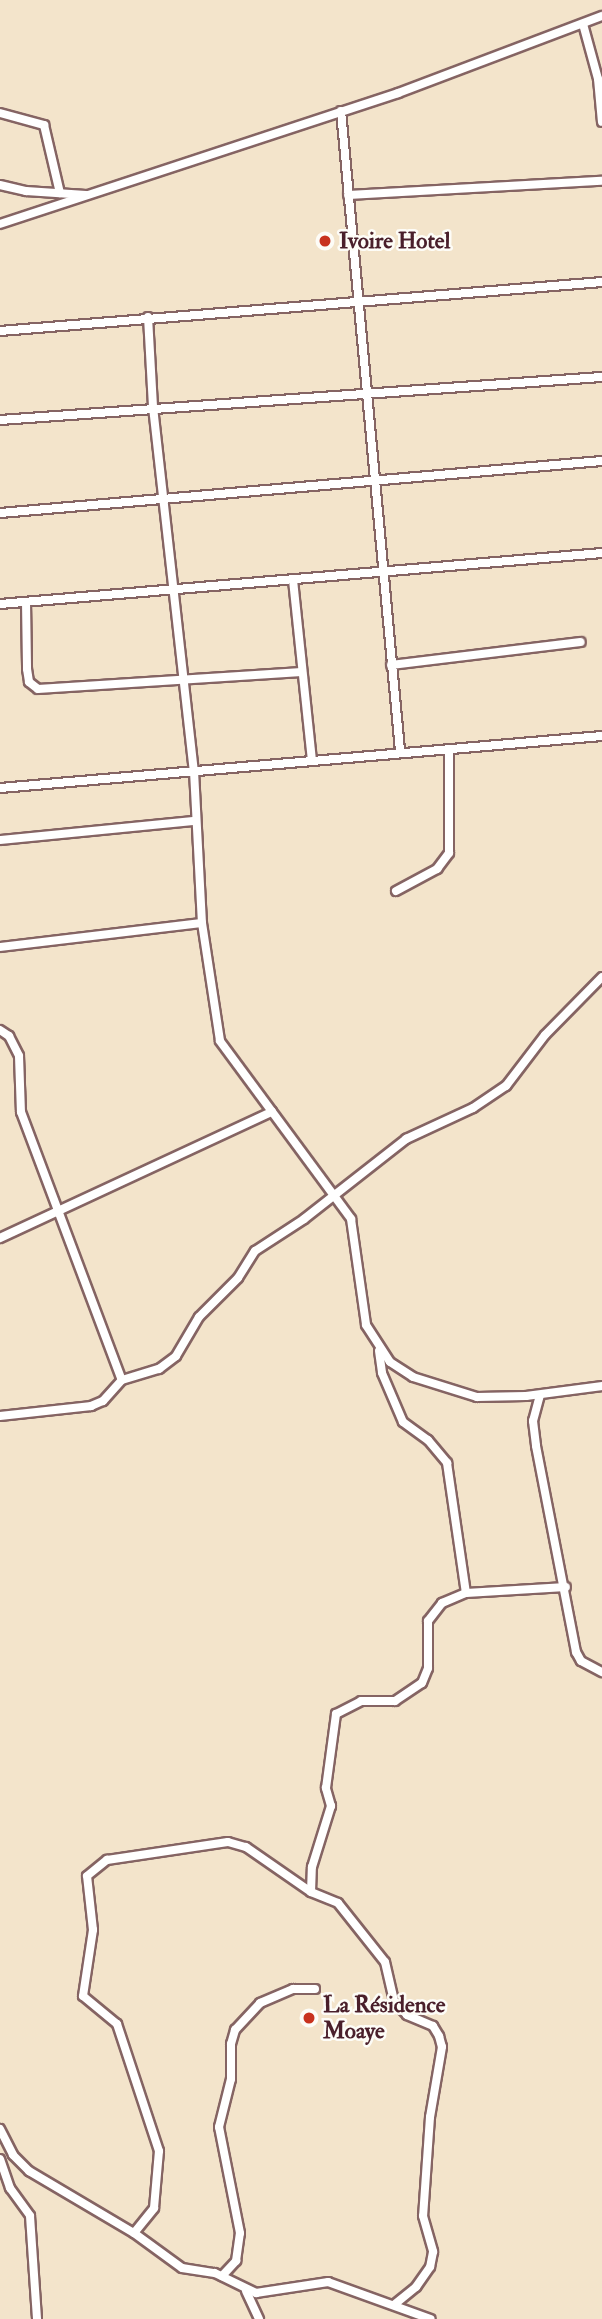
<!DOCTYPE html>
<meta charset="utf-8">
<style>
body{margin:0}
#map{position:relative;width:602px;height:2319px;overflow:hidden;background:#f3e4cb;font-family:"IM FELL Double Pica",serif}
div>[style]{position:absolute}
.roads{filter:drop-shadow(2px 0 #856463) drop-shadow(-2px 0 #856463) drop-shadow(0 2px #856463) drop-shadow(0 -2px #856463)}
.street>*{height:8px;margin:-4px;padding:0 4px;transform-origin:4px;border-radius:4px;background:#fff}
.dots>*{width:19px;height:19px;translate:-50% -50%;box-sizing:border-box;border:4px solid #fdfcf7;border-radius:50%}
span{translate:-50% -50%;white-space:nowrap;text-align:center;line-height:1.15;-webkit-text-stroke:5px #fdfcf7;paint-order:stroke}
.poi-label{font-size:23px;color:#4a1f2b;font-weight:700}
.left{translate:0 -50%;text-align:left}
</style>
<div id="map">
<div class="roads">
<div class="street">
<i style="left:583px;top:24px;width:57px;rotate:74.7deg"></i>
<i style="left:598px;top:79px;width:43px;rotate:84.7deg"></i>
<i style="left:341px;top:111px;width:643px;rotate:84.73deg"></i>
<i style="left:0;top:113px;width:46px;rotate:15.3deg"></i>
<i style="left:44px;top:125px;width:70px;rotate:76.8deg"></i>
<i style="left:0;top:185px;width:27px;rotate:13deg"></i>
<i style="left:26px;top:191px;width:60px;rotate:3.8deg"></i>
<i style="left:348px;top:195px;width:254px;rotate:-3.2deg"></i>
<i style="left:0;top:224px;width:419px;rotate:-18.2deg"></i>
<i style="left:398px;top:93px;width:218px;rotate:-20.7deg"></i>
<i style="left:148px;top:317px;width:90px;rotate:86.8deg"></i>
<i style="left:153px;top:407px;width:366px;rotate:83.6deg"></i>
<i style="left:194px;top:771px;width:152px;rotate:87deg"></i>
<i style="left:202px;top:923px;width:119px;rotate:81.3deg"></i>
<i style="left:220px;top:1041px;width:221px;rotate:53.6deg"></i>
<i style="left:351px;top:1219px;width:107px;rotate:81.9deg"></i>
<i style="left:366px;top:1325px;width:44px;rotate:57deg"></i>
<i style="left:390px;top:1362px;width:27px;rotate:33deg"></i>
<i style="left:413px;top:1377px;width:67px;rotate:17.4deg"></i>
<i style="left:477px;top:1397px;width:49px;rotate:-1.2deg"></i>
<i style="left:526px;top:1396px;width:77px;rotate:-7.5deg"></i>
<i style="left:0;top:331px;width:604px;rotate:-4.65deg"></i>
<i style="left:0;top:420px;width:604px;rotate:-4.09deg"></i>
<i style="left:0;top:513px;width:604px;rotate:-4.94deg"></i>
<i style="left:293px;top:580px;width:181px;rotate:84deg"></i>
<i style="left:26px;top:602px;width:67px;rotate:89.1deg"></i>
<i style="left:27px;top:669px;width:13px;rotate:81deg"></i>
<i style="left:29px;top:682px;width:11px;rotate:38deg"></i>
<i style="left:38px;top:689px;width:264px;rotate:-3.7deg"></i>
<i style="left:0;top:604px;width:604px;rotate:-4.84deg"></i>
<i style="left:391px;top:665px;width:191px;rotate:-6.9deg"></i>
<i style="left:0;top:788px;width:604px;rotate:-4.94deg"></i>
<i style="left:0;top:840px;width:195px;rotate:-5.6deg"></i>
<i style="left:396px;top:891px;width:47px;rotate:-28.2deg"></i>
<i style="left:437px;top:869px;width:20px;rotate:-53deg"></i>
<i style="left:449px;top:853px;width:104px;rotate:-90deg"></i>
<i style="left:0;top:947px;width:203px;rotate:-6.8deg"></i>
<i style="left:0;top:1030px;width:11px;rotate:34deg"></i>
<i style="left:9px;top:1036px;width:22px;rotate:63deg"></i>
<i style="left:19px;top:1056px;width:56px;rotate:88deg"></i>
<i style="left:21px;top:1112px;width:286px;rotate:69.4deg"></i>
<i style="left:0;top:1238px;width:300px;rotate:-24.9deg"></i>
<i style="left:379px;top:1351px;width:22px;rotate:82deg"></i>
<i style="left:382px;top:1373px;width:53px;rotate:66.8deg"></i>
<i style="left:403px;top:1422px;width:31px;rotate:36deg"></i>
<i style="left:428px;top:1440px;width:30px;rotate:50deg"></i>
<i style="left:447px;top:1463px;width:131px;rotate:81.7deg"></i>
<i style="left:540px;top:1395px;width:27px;rotate:105deg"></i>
<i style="left:533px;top:1421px;width:25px;rotate:83deg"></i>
<i style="left:536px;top:1446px;width:210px;rotate:79deg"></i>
<i style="left:576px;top:1652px;width:10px;rotate:61deg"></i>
<i style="left:581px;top:1661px;width:24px;rotate:28deg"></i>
<i style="left:0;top:1416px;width:92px;rotate:-6.3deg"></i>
<i style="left:91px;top:1406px;width:13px;rotate:-23deg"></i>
<i style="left:103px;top:1401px;width:28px;rotate:-48deg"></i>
<i style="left:122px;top:1380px;width:39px;rotate:-17deg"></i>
<i style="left:159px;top:1369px;width:21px;rotate:-37deg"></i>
<i style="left:176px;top:1356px;width:45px;rotate:-59.5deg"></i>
<i style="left:199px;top:1317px;width:55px;rotate:-45deg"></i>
<i style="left:238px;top:1278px;width:32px;rotate:-58deg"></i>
<i style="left:255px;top:1251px;width:59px;rotate:-33.1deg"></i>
<i style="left:304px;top:1219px;width:130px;rotate:-38.1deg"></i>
<i style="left:406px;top:1139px;width:74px;rotate:-24.8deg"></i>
<i style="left:473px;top:1108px;width:40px;rotate:-34deg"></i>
<i style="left:506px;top:1086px;width:64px;rotate:-52.6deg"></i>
<i style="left:545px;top:1035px;width:81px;rotate:-45.5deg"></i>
<i style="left:311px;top:1892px;width:25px;rotate:-88deg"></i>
<i style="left:312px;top:1867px;width:64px;rotate:-72.7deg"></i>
<i style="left:331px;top:1806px;width:19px;rotate:-106deg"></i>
<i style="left:326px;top:1788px;width:75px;rotate:-82.3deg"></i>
<i style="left:336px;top:1714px;width:28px;rotate:-27deg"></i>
<i style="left:361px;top:1701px;width:34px"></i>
<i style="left:395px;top:1701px;width:32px;rotate:-34deg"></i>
<i style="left:422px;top:1683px;width:16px;rotate:-68deg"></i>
<i style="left:428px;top:1668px;width:47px;rotate:-90deg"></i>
<i style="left:428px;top:1621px;width:23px;rotate:-52deg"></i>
<i style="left:442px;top:1603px;width:26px;rotate:-23deg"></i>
<i style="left:466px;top:1593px;width:100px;rotate:-3.4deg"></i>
<i style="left:0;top:2129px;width:29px;rotate:63deg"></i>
<i style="left:13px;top:2155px;width:23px;rotate:45deg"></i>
<i style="left:29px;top:2171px;width:122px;rotate:30.6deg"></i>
<i style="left:134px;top:2233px;width:59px;rotate:36.1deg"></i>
<i style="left:182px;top:2268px;width:33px;rotate:9deg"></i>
<i style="left:215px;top:2273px;width:46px;rotate:26deg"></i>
<i style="left:256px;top:2293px;width:73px;rotate:-8.7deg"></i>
<i style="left:328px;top:2282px;width:109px;rotate:19.9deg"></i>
<i style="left:0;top:2159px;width:31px;rotate:71deg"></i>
<i style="left:10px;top:2188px;width:34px;rotate:54deg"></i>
<i style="left:30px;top:2216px;width:103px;rotate:86.1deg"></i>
<i style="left:134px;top:2233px;width:32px;rotate:-51deg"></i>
<i style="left:154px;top:2208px;width:57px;rotate:-85deg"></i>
<i style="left:159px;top:2151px;width:134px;rotate:-108.3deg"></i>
<i style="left:117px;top:2024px;width:44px;rotate:-140.5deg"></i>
<i style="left:83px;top:1996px;width:67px;rotate:-81.4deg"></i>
<i style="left:93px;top:1930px;width:54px;rotate:-96.3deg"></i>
<i style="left:87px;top:1876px;width:26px;rotate:-39deg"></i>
<i style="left:107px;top:1860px;width:122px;rotate:-8.5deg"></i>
<i style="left:228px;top:1842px;width:19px;rotate:16deg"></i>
<i style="left:246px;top:1847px;width:79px;rotate:34.7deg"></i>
<i style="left:311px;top:1892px;width:29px;rotate:22deg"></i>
<i style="left:338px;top:1903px;width:75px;rotate:51.5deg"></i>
<i style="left:385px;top:1962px;width:40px;rotate:77deg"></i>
<i style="left:394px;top:2001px;width:19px;rotate:47deg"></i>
<i style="left:407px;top:2015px;width:28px;rotate:23deg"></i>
<i style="left:433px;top:2026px;width:12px;rotate:59deg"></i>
<i style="left:439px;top:2036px;width:11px;rotate:75deg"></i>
<i style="left:442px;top:2047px;width:71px;rotate:99.7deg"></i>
<i style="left:430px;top:2117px;width:99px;rotate:94deg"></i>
<i style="left:423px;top:2216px;width:37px;rotate:74deg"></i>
<i style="left:433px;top:2252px;width:15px;rotate:101deg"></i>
<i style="left:430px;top:2267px;width:24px;rotate:125deg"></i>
<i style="left:416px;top:2287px;width:28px;rotate:141deg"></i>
<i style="left:222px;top:2276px;width:21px;rotate:-47deg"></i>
<i style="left:236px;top:2261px;width:28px;rotate:-82deg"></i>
<i style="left:240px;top:2233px;width:108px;rotate:-101.2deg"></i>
<i style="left:219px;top:2127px;width:49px;rotate:-76deg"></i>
<i style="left:231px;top:2079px;width:35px;rotate:-90deg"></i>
<i style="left:231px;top:2044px;width:15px;rotate:-74deg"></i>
<i style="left:235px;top:2030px;width:37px;rotate:-47deg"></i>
<i style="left:260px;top:2003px;width:36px;rotate:-23deg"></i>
<i style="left:293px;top:1989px;width:22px"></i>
<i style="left:246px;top:2291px;width:31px;rotate:65deg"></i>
</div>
</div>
<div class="dots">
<i style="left:325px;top:241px;background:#c8321e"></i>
<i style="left:309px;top:2018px;background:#c8321e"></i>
</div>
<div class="poi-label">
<span class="left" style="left:339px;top:241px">Ivoire Hotel</span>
<span class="left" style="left:323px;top:2018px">La Résidence<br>Moaye</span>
</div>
</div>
